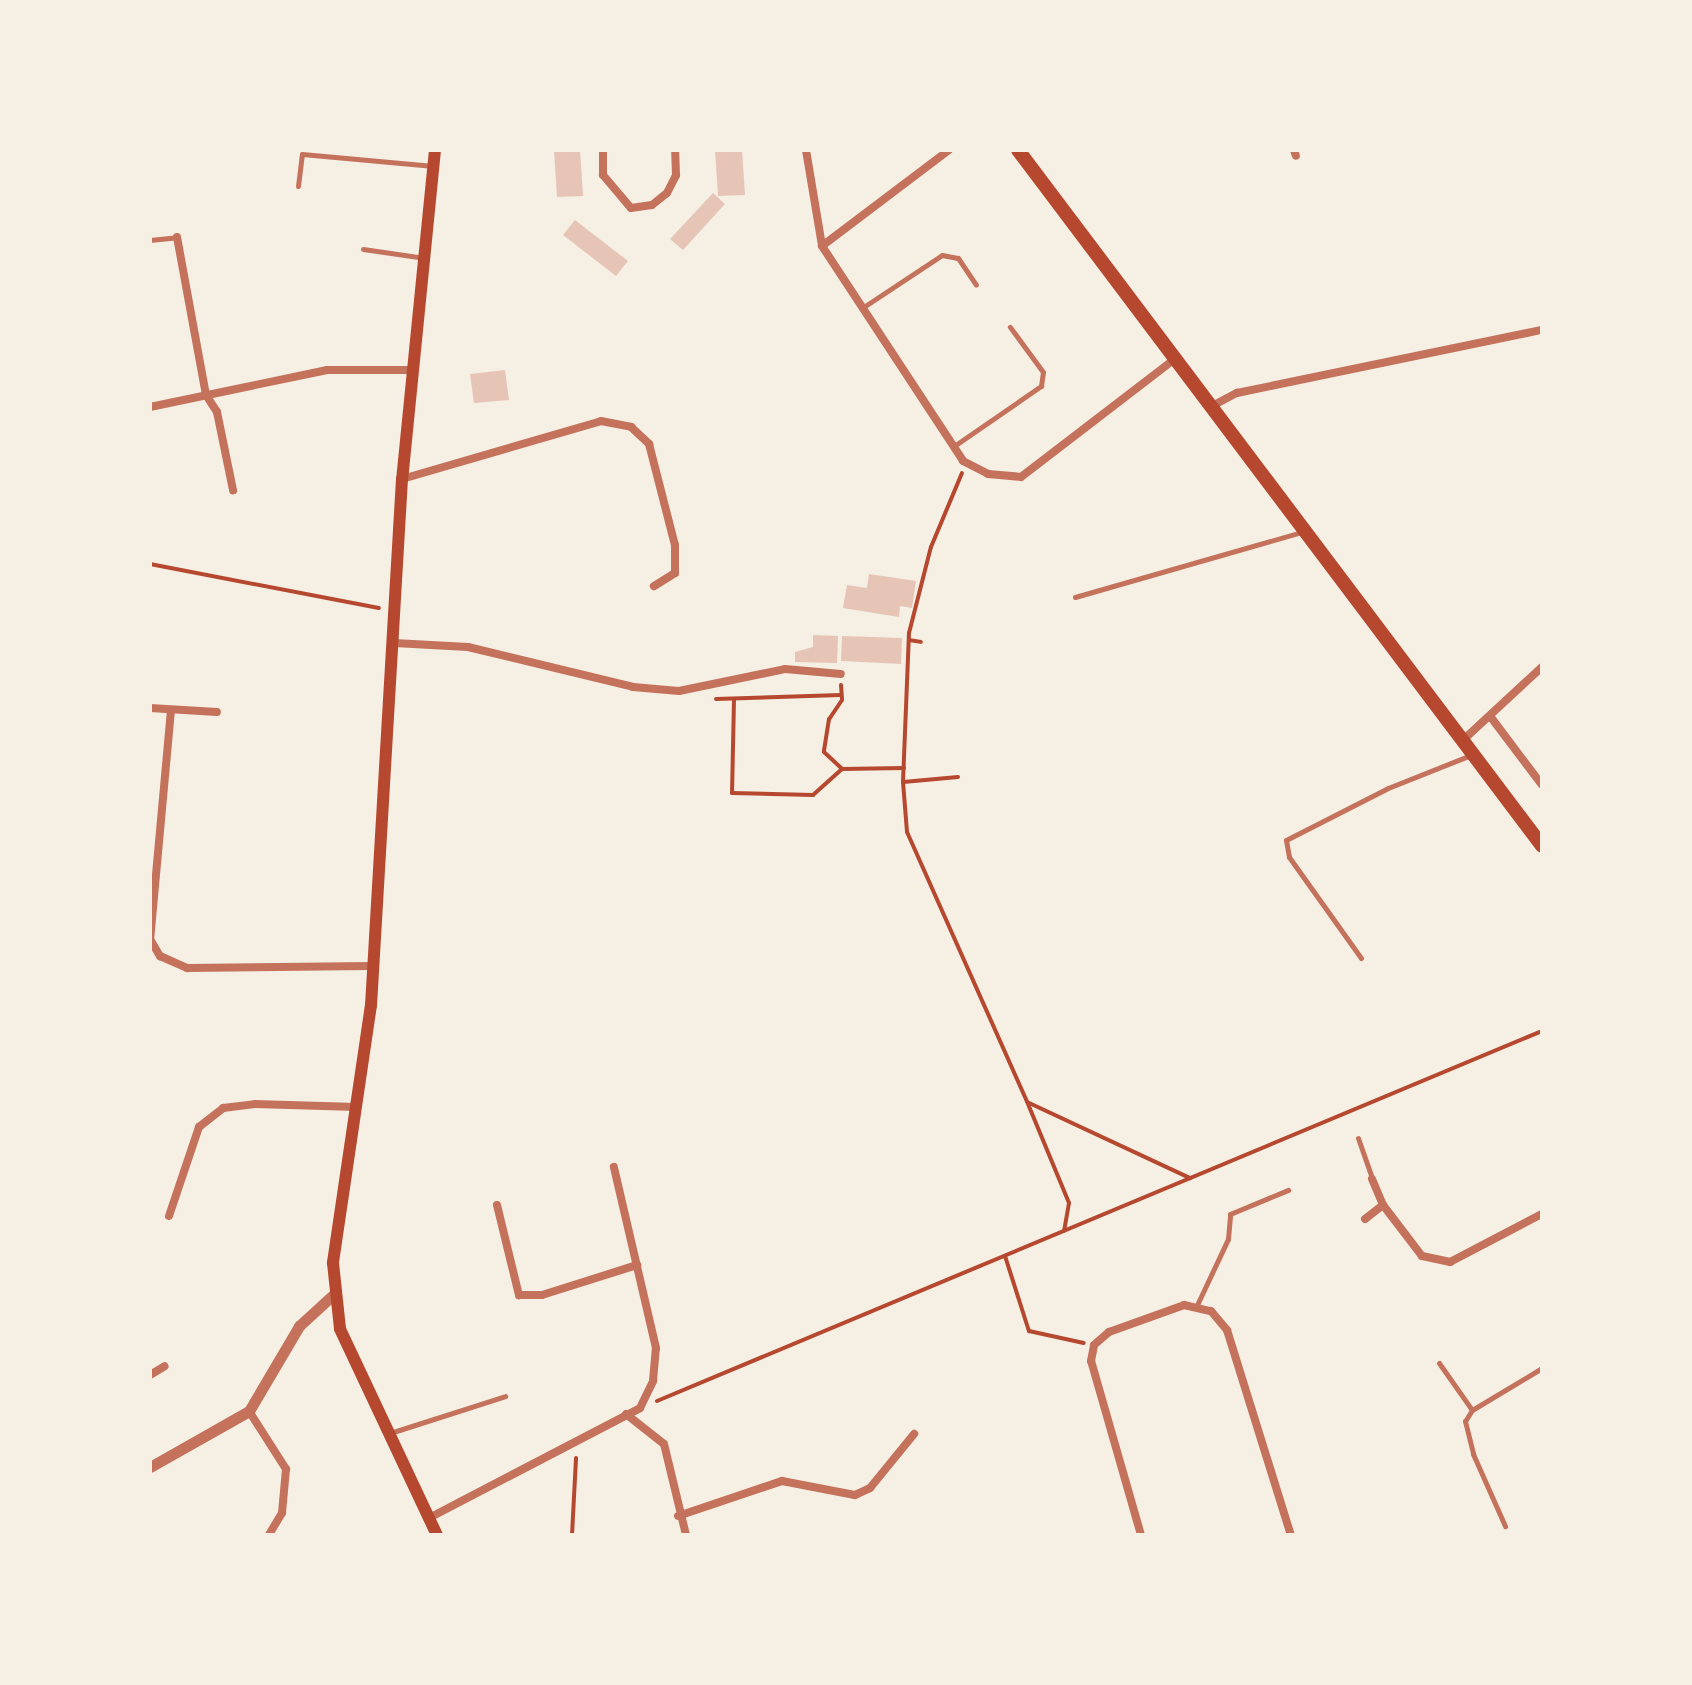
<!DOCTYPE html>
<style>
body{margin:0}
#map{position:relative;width:1692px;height:1685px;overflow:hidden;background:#f6efe4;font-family:Quicksand,sans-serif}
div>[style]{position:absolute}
.building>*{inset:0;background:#e6c5b7}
.path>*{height:4px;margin:-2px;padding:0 2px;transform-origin:2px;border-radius:2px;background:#b5482f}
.service>*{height:5px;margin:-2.5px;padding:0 2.5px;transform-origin:2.5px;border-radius:2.5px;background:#c5725c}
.minor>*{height:8px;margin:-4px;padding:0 4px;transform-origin:4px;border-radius:4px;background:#c5725c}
.tertiary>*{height:11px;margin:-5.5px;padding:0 5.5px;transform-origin:5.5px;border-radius:5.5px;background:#c5725c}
.secondary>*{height:12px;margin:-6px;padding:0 6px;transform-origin:6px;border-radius:6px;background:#b5482f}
.primary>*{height:14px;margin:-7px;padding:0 7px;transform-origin:7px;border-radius:7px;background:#b5482f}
span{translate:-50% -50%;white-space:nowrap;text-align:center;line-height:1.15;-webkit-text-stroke:7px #f6efe4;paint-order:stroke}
.frame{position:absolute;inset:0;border:152px solid #f6efe4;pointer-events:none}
</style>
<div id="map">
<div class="building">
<i style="clip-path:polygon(554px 150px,580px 150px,583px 196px,557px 197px)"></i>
<i style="clip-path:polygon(715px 150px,742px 150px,745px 195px,718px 196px)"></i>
<i style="clip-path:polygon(713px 193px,725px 204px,683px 250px,670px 239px)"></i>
<i style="clip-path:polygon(575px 220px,628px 261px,616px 276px,563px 235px)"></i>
<i style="clip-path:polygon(505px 370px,509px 400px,474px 403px,470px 374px)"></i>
<i style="clip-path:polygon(869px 574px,916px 581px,912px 608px,900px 606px,899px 617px,843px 608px,847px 585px,867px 588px)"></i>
<i style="clip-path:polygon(813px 635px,838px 636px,837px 663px,795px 662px,795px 652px,813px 647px)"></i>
<i style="clip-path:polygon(842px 636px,902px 638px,901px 664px,841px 661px)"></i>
</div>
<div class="path">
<i style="left:150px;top:564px;width:233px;rotate:10.9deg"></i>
<i style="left:909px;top:640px;width:12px;rotate:9deg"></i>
<i style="left:841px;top:685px;width:15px;rotate:86deg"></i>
<i style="left:842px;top:700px;width:23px;rotate:124deg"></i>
<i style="left:829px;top:719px;width:33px;rotate:99deg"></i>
<i style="left:824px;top:752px;width:25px;rotate:43deg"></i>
<i style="left:842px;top:769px;width:62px;rotate:-0.9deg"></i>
<i style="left:716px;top:699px;width:125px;rotate:-1.8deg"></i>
<i style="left:734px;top:699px;width:94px;rotate:91.2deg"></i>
<i style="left:732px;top:793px;width:81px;rotate:1.4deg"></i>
<i style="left:813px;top:795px;width:39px;rotate:-42deg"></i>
<i style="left:958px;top:777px;width:55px;rotate:174.8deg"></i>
<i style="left:903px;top:782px;width:149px;rotate:-87.7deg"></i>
<i style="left:909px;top:633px;width:89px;rotate:-75.7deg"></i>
<i style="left:931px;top:547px;width:80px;rotate:-67.3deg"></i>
<i style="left:903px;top:782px;width:50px;rotate:85.4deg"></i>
<i style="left:907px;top:832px;width:295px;rotate:66deg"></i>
<i style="left:1027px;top:1102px;width:180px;rotate:25deg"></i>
<i style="left:1028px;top:1104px;width:107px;rotate:67.5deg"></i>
<i style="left:1069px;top:1203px;width:28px;rotate:100deg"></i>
<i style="left:1005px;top:1256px;width:79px;rotate:72.3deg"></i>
<i style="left:1029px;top:1331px;width:56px;rotate:12.3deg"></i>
<i style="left:657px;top:1401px;width:959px;rotate:-22.69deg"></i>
<i style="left:572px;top:1535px;width:77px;rotate:-87deg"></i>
</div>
<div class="service">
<i style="left:298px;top:186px;width:32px;rotate:-83deg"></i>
<i style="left:302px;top:154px;width:132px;rotate:5.2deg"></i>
<i style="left:150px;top:240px;width:27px;rotate:-6deg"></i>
<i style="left:363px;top:249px;width:63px;rotate:8.3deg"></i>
<i style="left:862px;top:308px;width:96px;rotate:-33.5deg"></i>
<i style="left:942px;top:255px;width:16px;rotate:11deg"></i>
<i style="left:958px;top:258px;width:32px;rotate:56deg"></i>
<i style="left:954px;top:446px;width:106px;rotate:-34.6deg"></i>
<i style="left:1041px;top:386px;width:14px;rotate:-82deg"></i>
<i style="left:1043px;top:372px;width:56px;rotate:-126.3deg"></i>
<i style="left:1075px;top:597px;width:239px;rotate:-16deg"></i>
<i style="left:1361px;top:958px;width:124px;rotate:-125.5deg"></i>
<i style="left:1289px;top:857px;width:17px;rotate:-100deg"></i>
<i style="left:1286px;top:840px;width:114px;rotate:-27deg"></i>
<i style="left:1388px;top:788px;width:89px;rotate:-21.7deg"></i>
<i style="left:1358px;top:1138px;width:42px;rotate:70.7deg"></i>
<i style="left:1196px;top:1307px;width:75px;rotate:-64.8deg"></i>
<i style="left:1228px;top:1239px;width:25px;rotate:-85deg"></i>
<i style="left:1230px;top:1214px;width:63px;rotate:-22.5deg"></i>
<i style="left:1439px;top:1363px;width:57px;rotate:54.9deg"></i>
<i style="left:1472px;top:1410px;width:13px;rotate:122deg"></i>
<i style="left:1465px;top:1421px;width:34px;rotate:76deg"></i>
<i style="left:1473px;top:1454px;width:79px;rotate:66deg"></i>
<i style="left:1472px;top:1410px;width:82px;rotate:-31deg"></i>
<i style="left:390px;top:1433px;width:121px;rotate:-17.8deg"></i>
</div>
<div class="minor">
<i style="left:603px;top:150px;width:25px;rotate:90deg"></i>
<i style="left:603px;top:175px;width:43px;rotate:49.7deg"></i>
<i style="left:631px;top:208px;width:21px;rotate:-8deg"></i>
<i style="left:652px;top:205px;width:19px;rotate:-39deg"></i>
<i style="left:667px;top:193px;width:20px;rotate:-63deg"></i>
<i style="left:676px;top:175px;width:25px;rotate:-92deg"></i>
<i style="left:806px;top:150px;width:97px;rotate:80.5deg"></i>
<i style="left:822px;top:246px;width:257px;rotate:56.7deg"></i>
<i style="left:963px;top:461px;width:28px;rotate:27deg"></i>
<i style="left:988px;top:474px;width:33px;rotate:5deg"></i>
<i style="left:1021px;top:477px;width:194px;rotate:-37.5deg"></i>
<i style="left:1294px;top:150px;width:6px;rotate:72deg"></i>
<i style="left:177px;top:237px;width:161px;rotate:79.6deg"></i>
<i style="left:206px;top:395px;width:20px;rotate:57deg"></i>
<i style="left:217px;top:412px;width:80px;rotate:78.4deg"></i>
<i style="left:822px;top:246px;width:159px;rotate:-37.1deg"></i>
<i style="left:1214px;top:405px;width:26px;rotate:-28deg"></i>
<i style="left:1237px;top:393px;width:311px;rotate:-11.7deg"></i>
<i style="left:150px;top:407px;width:181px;rotate:-11.8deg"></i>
<i style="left:327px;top:370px;width:83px"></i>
<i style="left:402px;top:479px;width:207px;rotate:-16.2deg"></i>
<i style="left:601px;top:421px;width:31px;rotate:11deg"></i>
<i style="left:631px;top:427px;width:25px;rotate:43deg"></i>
<i style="left:649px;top:444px;width:104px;rotate:75.6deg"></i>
<i style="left:675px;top:545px;width:28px;rotate:90deg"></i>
<i style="left:675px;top:573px;width:25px;rotate:148deg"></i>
<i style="left:394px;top:643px;width:74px;rotate:3.1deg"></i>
<i style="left:468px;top:647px;width:170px;rotate:13.6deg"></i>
<i style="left:633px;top:687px;width:46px;rotate:5deg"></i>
<i style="left:679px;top:691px;width:108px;rotate:-11.7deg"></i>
<i style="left:785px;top:669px;width:56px;rotate:5.1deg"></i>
<i style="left:150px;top:708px;width:67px;rotate:3.4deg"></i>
<i style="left:171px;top:710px;width:230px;rotate:95.2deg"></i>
<i style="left:150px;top:939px;width:20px;rotate:60deg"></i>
<i style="left:160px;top:956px;width:30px;rotate:24deg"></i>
<i style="left:187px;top:968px;width:184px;rotate:-0.6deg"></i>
<i style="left:1490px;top:716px;width:86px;rotate:53deg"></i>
<i style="left:1462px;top:741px;width:109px;rotate:-42.8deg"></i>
<i style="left:1372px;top:1179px;width:28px;rotate:67deg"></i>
<i style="left:1383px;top:1205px;width:64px;rotate:52.6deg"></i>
<i style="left:1422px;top:1256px;width:29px;rotate:12deg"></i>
<i style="left:1450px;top:1262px;width:104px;rotate:-27.6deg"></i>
<i style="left:497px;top:1205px;width:93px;rotate:76.3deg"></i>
<i style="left:519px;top:1295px;width:23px"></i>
<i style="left:542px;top:1295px;width:100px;rotate:-17.5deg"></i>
<i style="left:169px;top:1216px;width:94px;rotate:-71.4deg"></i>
<i style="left:199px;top:1127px;width:31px;rotate:-38deg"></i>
<i style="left:223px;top:1108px;width:32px;rotate:-7deg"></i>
<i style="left:255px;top:1104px;width:102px;rotate:1.7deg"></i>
<i style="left:1365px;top:1219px;width:23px;rotate:-38deg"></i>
<i style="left:150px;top:1375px;width:17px;rotate:-31deg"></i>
<i style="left:249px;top:1411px;width:69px;rotate:57.5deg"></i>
<i style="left:286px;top:1469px;width:44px;rotate:95.2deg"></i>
<i style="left:282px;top:1513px;width:26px;rotate:121deg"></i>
<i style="left:626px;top:1414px;width:48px;rotate:38.3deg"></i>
<i style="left:664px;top:1444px;width:94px;rotate:76.4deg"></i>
<i style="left:678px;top:1516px;width:110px;rotate:-18.6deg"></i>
<i style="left:782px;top:1481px;width:74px;rotate:10.9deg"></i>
<i style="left:855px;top:1495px;width:17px;rotate:-25deg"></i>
<i style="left:870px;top:1488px;width:70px;rotate:-50.8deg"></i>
<i style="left:429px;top:1518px;width:238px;rotate:-27.5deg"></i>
<i style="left:640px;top:1408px;width:30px;rotate:-64deg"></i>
<i style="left:653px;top:1381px;width:33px;rotate:-85deg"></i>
<i style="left:656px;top:1348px;width:186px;rotate:-103.1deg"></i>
<i style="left:1141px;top:1535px;width:181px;rotate:-106deg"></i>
<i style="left:1091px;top:1361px;width:16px;rotate:-79deg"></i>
<i style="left:1094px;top:1345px;width:20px;rotate:-41deg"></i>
<i style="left:1109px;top:1332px;width:80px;rotate:-19.8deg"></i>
<i style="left:1184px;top:1305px;width:28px;rotate:13deg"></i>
<i style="left:1211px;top:1311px;width:25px;rotate:50deg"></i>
<i style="left:1227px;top:1330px;width:215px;rotate:72.7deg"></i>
</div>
<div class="tertiary">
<i style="left:150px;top:1467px;width:114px;rotate:-29.5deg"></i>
<i style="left:249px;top:1411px;width:99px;rotate:-59.5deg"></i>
<i style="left:299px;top:1326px;width:47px;rotate:-42.4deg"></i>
</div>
<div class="secondary">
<i style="left:435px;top:150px;width:331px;rotate:95.7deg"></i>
<i style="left:402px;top:479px;width:527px;rotate:93.37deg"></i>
<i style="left:371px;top:1005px;width:261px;rotate:98.4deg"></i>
<i style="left:333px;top:1263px;width:66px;rotate:83.9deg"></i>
<i style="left:340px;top:1329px;width:228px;rotate:64.8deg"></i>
</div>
<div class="primary">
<i style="left:1018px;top:150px;width:871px;rotate:53.02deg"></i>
</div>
<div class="frame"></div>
</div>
